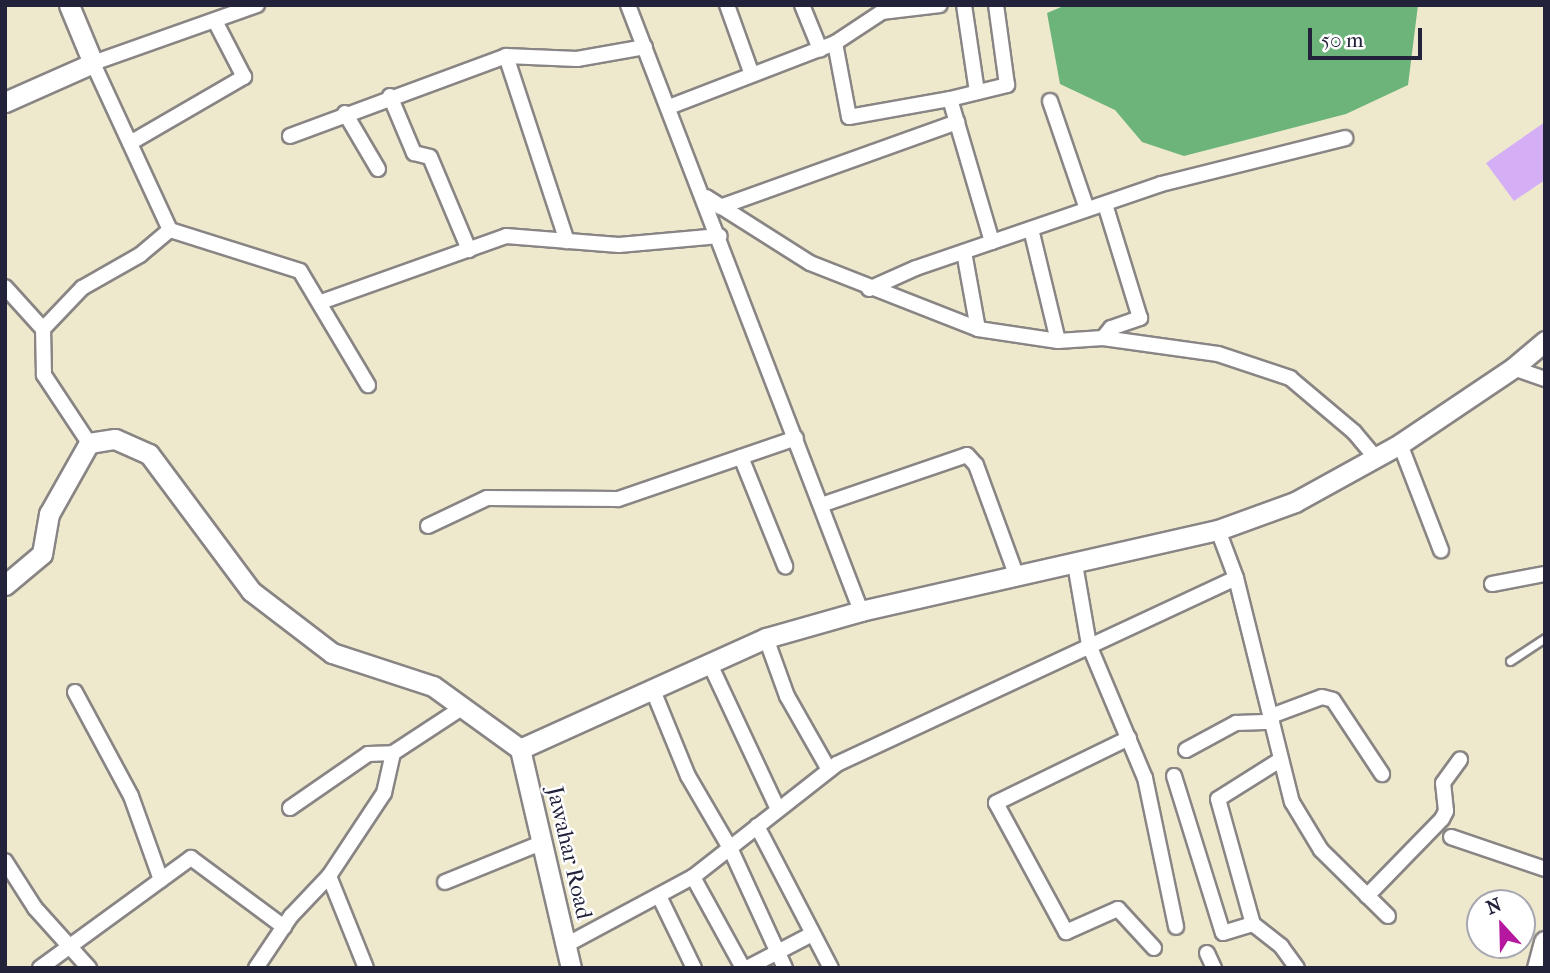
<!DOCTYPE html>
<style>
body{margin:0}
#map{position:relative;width:1550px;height:973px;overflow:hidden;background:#eee8cd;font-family:"IM FELL French Canon",serif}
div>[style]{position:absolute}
.forest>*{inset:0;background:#6db47a}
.building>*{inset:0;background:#d5aff6}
.roads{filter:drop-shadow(2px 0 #888584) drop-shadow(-2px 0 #888584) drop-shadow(0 2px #888584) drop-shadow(0 -2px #888584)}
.service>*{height:7px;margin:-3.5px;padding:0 3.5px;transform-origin:3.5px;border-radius:3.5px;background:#fff}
.minor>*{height:14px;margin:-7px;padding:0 7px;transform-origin:7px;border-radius:7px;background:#fff}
.tertiary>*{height:19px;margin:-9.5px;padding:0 9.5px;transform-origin:9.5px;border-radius:9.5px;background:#fff}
.secondary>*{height:21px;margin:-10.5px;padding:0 10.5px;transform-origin:10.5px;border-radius:10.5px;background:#fff}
span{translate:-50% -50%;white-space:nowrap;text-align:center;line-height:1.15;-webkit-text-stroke:5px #fff;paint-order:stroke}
.street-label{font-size:23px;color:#22223b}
.frame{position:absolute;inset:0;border:7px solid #22223b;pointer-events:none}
.north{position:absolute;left:1466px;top:889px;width:70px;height:70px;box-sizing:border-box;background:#fff;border:2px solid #a7a7b1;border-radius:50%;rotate:338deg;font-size:19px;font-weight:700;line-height:28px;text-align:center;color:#22223b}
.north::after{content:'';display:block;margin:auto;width:24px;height:32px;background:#b5179e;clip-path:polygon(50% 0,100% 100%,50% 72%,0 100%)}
.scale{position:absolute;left:1308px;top:28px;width:114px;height:32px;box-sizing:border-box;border:4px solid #22223b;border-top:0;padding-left:9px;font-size:21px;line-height:24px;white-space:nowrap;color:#22223b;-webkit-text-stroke:5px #fff;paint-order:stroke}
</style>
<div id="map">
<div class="forest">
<i style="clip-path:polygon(1066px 5px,1418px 5px,1408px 85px,1346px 114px,1184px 156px,1142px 142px,1115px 110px,1060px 84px,1047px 13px)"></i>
</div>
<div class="building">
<i style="clip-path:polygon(1545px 122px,1545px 180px,1514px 201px,1486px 163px)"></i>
</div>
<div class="roads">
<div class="service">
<i style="left:1510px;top:661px;width:42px;rotate:-33.3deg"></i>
</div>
<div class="minor">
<i style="left:628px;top:5px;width:649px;rotate:68.97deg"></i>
<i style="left:727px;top:5px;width:74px;rotate:70.3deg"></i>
<i style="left:802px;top:5px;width:48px;rotate:67.8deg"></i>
<i style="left:964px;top:5px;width:88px;rotate:81.5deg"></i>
<i style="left:835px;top:43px;width:75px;rotate:79.3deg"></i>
<i style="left:849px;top:117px;width:103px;rotate:-10.1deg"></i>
<i style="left:950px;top:99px;width:59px;rotate:-13.8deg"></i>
<i style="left:1007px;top:85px;width:81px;rotate:-97.8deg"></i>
<i style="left:506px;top:56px;width:195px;rotate:71.8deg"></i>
<i style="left:390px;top:96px;width:62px;rotate:67.2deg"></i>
<i style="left:414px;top:153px;width:16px;rotate:14deg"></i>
<i style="left:430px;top:157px;width:101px;rotate:67.2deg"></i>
<i style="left:950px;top:99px;width:149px;rotate:73.6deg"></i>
<i style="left:1050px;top:101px;width:114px;rotate:71.1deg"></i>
<i style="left:669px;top:107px;width:178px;rotate:-21.1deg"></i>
<i style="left:835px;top:43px;width:56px;rotate:-33.4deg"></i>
<i style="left:882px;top:12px;width:58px;rotate:-6.9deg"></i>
<i style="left:345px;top:113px;width:65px;rotate:59.5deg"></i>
<i style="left:290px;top:136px;width:230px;rotate:-20.3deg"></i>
<i style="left:506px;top:56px;width:71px;rotate:2.4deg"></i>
<i style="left:577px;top:59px;width:69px;rotate:-10deg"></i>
<i style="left:130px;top:143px;width:132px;rotate:-30.1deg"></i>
<i style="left:244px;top:77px;width:63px;rotate:-117.4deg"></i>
<i style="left:706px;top:197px;width:123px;rotate:32.4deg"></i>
<i style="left:810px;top:263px;width:180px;rotate:21.4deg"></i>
<i style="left:978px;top:329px;width:81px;rotate:8.5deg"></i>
<i style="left:1058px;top:341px;width:45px;rotate:-3.8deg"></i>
<i style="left:1103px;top:338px;width:116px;rotate:7.9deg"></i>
<i style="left:1218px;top:354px;width:76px;rotate:18.4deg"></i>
<i style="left:1290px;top:378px;width:84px;rotate:40.2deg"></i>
<i style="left:1354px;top:432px;width:33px;rotate:50deg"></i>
<i style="left:720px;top:207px;width:252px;rotate:-19.7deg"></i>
<i style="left:1031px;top:229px;width:115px;rotate:76.4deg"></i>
<i style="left:170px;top:230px;width:136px;rotate:17.5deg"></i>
<i style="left:300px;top:271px;width:133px;rotate:59.2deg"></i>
<i style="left:964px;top:252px;width:78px;rotate:79.7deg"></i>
<i style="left:5px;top:287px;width:57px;rotate:47.9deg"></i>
<i style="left:869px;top:289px;width:51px;rotate:-24.1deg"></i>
<i style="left:916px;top:268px;width:259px;rotate:-18.9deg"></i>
<i style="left:1161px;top:184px;width:190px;rotate:-14deg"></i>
<i style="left:321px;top:302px;width:196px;rotate:-19.6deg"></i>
<i style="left:506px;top:236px;width:113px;rotate:4.6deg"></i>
<i style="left:619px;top:245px;width:101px;rotate:-5.1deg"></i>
<i style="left:1103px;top:338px;width:13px;rotate:-51deg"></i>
<i style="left:1111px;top:328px;width:31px;rotate:-19deg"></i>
<i style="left:1140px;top:318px;width:119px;rotate:-107.1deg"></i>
<i style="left:1513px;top:368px;width:34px;rotate:19deg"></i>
<i style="left:89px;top:443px;width:82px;rotate:-123.5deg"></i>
<i style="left:44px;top:375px;width:46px;rotate:-91.2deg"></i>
<i style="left:43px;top:329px;width:57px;rotate:-46.4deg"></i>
<i style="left:82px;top:288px;width:67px;rotate:-29.6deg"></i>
<i style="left:140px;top:255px;width:39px;rotate:-40deg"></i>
<i style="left:170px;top:230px;width:184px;rotate:-114.8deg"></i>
<i style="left:93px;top:63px;width:174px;rotate:-19.5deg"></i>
<i style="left:1400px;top:444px;width:114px;rotate:68.9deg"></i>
<i style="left:741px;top:457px;width:118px;rotate:68deg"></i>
<i style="left:821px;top:505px;width:154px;rotate:-18.9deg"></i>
<i style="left:967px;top:455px;width:13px;rotate:48deg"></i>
<i style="left:976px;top:465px;width:119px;rotate:69.9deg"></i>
<i style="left:428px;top:526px;width:65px;rotate:-25.4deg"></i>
<i style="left:487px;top:498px;width:131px;rotate:0.4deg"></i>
<i style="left:618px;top:499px;width:188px;rotate:-18.9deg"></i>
<i style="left:1218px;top:530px;width:51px;rotate:69.4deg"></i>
<i style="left:1236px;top:578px;width:231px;rotate:76deg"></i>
<i style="left:1292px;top:802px;width:56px;rotate:58.9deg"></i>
<i style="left:1321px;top:850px;width:94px;rotate:44.6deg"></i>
<i style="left:1075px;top:564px;width:82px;rotate:80.2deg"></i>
<i style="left:1089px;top:645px;width:144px;rotate:67.2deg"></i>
<i style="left:1145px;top:778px;width:152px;rotate:78.2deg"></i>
<i style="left:1492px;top:584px;width:54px;rotate:-10.7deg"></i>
<i style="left:766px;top:638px;width:62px;rotate:70.1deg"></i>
<i style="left:787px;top:696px;width:85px;rotate:60.4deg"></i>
<i style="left:709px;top:662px;width:162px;rotate:64.9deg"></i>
<i style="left:652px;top:688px;width:95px;rotate:67.8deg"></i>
<i style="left:688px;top:776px;width:83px;rotate:59.7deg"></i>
<i style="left:730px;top:848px;width:132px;rotate:65.4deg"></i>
<i style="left:75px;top:692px;width:118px;rotate:61.7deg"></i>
<i style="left:131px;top:796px;width:89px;rotate:70.3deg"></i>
<i style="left:1271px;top:716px;width:54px;rotate:-20.4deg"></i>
<i style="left:1322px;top:697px;width:11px;rotate:15deg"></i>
<i style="left:1333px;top:700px;width:89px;rotate:56.5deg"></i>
<i style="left:1129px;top:738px;width:148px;rotate:154deg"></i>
<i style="left:996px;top:803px;width:147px;rotate:61.5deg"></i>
<i style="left:1066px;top:932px;width:57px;rotate:-23.9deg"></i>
<i style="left:1118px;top:909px;width:53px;rotate:47.3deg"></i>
<i style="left:1186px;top:750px;width:57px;rotate:-28.4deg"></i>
<i style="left:1236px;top:723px;width:36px;rotate:-2deg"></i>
<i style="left:1280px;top:760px;width:73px;rotate:147.8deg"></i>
<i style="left:1218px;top:799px;width:130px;rotate:74.4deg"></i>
<i style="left:1253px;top:924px;width:36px;rotate:38deg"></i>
<i style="left:1281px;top:946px;width:27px;rotate:54deg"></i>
<i style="left:1174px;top:776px;width:164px;rotate:72.7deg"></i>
<i style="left:1223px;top:933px;width:31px;rotate:-17deg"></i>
<i style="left:290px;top:808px;width:95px;rotate:-34.7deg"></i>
<i style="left:368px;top:754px;width:25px;rotate:-2deg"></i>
<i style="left:757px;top:826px;width:160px;rotate:62.5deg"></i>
<i style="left:1451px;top:837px;width:99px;rotate:18.8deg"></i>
<i style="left:5px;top:861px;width:56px;rotate:57.4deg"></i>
<i style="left:35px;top:908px;width:81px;rotate:48deg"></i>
<i style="left:329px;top:876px;width:99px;rotate:68.1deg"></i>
<i style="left:693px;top:877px;width:104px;rotate:61.2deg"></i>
<i style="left:445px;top:882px;width:104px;rotate:-22.1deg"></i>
<i style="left:659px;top:896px;width:80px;rotate:64.1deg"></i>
<i style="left:1367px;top:896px;width:107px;rotate:-45.8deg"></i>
<i style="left:1442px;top:819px;width:9px;rotate:-63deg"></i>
<i style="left:1446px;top:811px;width:28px;rotate:-96deg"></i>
<i style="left:1443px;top:783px;width:29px;rotate:-54deg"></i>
<i style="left:566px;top:945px;width:144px;rotate:-28.2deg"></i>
<i style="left:693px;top:877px;width:183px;rotate:-38.1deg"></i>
<i style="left:837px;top:764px;width:440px;rotate:-25deg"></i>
<i style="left:1207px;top:953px;width:17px;rotate:65deg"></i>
<i style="left:40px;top:968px;width:187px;rotate:-36.1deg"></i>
<i style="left:191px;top:858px;width:116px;rotate:36.6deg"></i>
<i style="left:256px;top:968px;width:63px;rotate:-56.1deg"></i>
<i style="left:291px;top:916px;width:55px;rotate:-46.5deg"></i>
<i style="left:329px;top:876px;width:100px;rotate:-56.5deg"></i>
<i style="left:384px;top:793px;width:41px;rotate:-77.3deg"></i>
<i style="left:393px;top:753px;width:84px;rotate:-33.3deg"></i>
<i style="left:747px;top:968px;width:73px;rotate:-27.6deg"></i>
</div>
<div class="tertiary">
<i style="left:5px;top:102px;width:96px;rotate:-23.9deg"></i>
<i style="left:93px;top:63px;width:63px;rotate:-112.5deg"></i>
<i style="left:5px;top:585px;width:48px;rotate:-40deg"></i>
<i style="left:42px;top:554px;width:41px;rotate:-80.1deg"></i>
<i style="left:49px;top:514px;width:81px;rotate:-60.6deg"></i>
<i style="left:89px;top:443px;width:26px;rotate:-9deg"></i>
<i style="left:115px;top:439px;width:37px;rotate:24deg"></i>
<i style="left:149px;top:454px;width:171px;rotate:53.3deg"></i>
<i style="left:251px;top:591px;width:102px;rotate:37.4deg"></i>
<i style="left:332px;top:653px;width:106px;rotate:18.1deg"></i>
<i style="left:433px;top:686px;width:107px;rotate:35.9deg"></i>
<i style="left:520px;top:749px;width:270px;rotate:-24.3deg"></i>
<i style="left:766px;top:638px;width:99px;rotate:-15.9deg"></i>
<i style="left:861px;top:611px;width:366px;rotate:-12.8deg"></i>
<i style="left:1218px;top:530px;width:82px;rotate:-20deg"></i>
<i style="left:1295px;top:502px;width:120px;rotate:-28.9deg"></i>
<i style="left:1400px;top:444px;width:136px;rotate:-33.9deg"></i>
<i style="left:1513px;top:368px;width:42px;rotate:-40.2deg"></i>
<i style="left:520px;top:749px;width:225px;rotate:76.9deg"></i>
</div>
<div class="secondary">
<i style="left:1538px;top:968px;width:27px;rotate:-75deg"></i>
</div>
</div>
<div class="street-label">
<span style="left:569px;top:853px;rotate:77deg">Jawahar Road</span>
</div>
<div class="frame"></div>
<div class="north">N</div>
<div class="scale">50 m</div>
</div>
